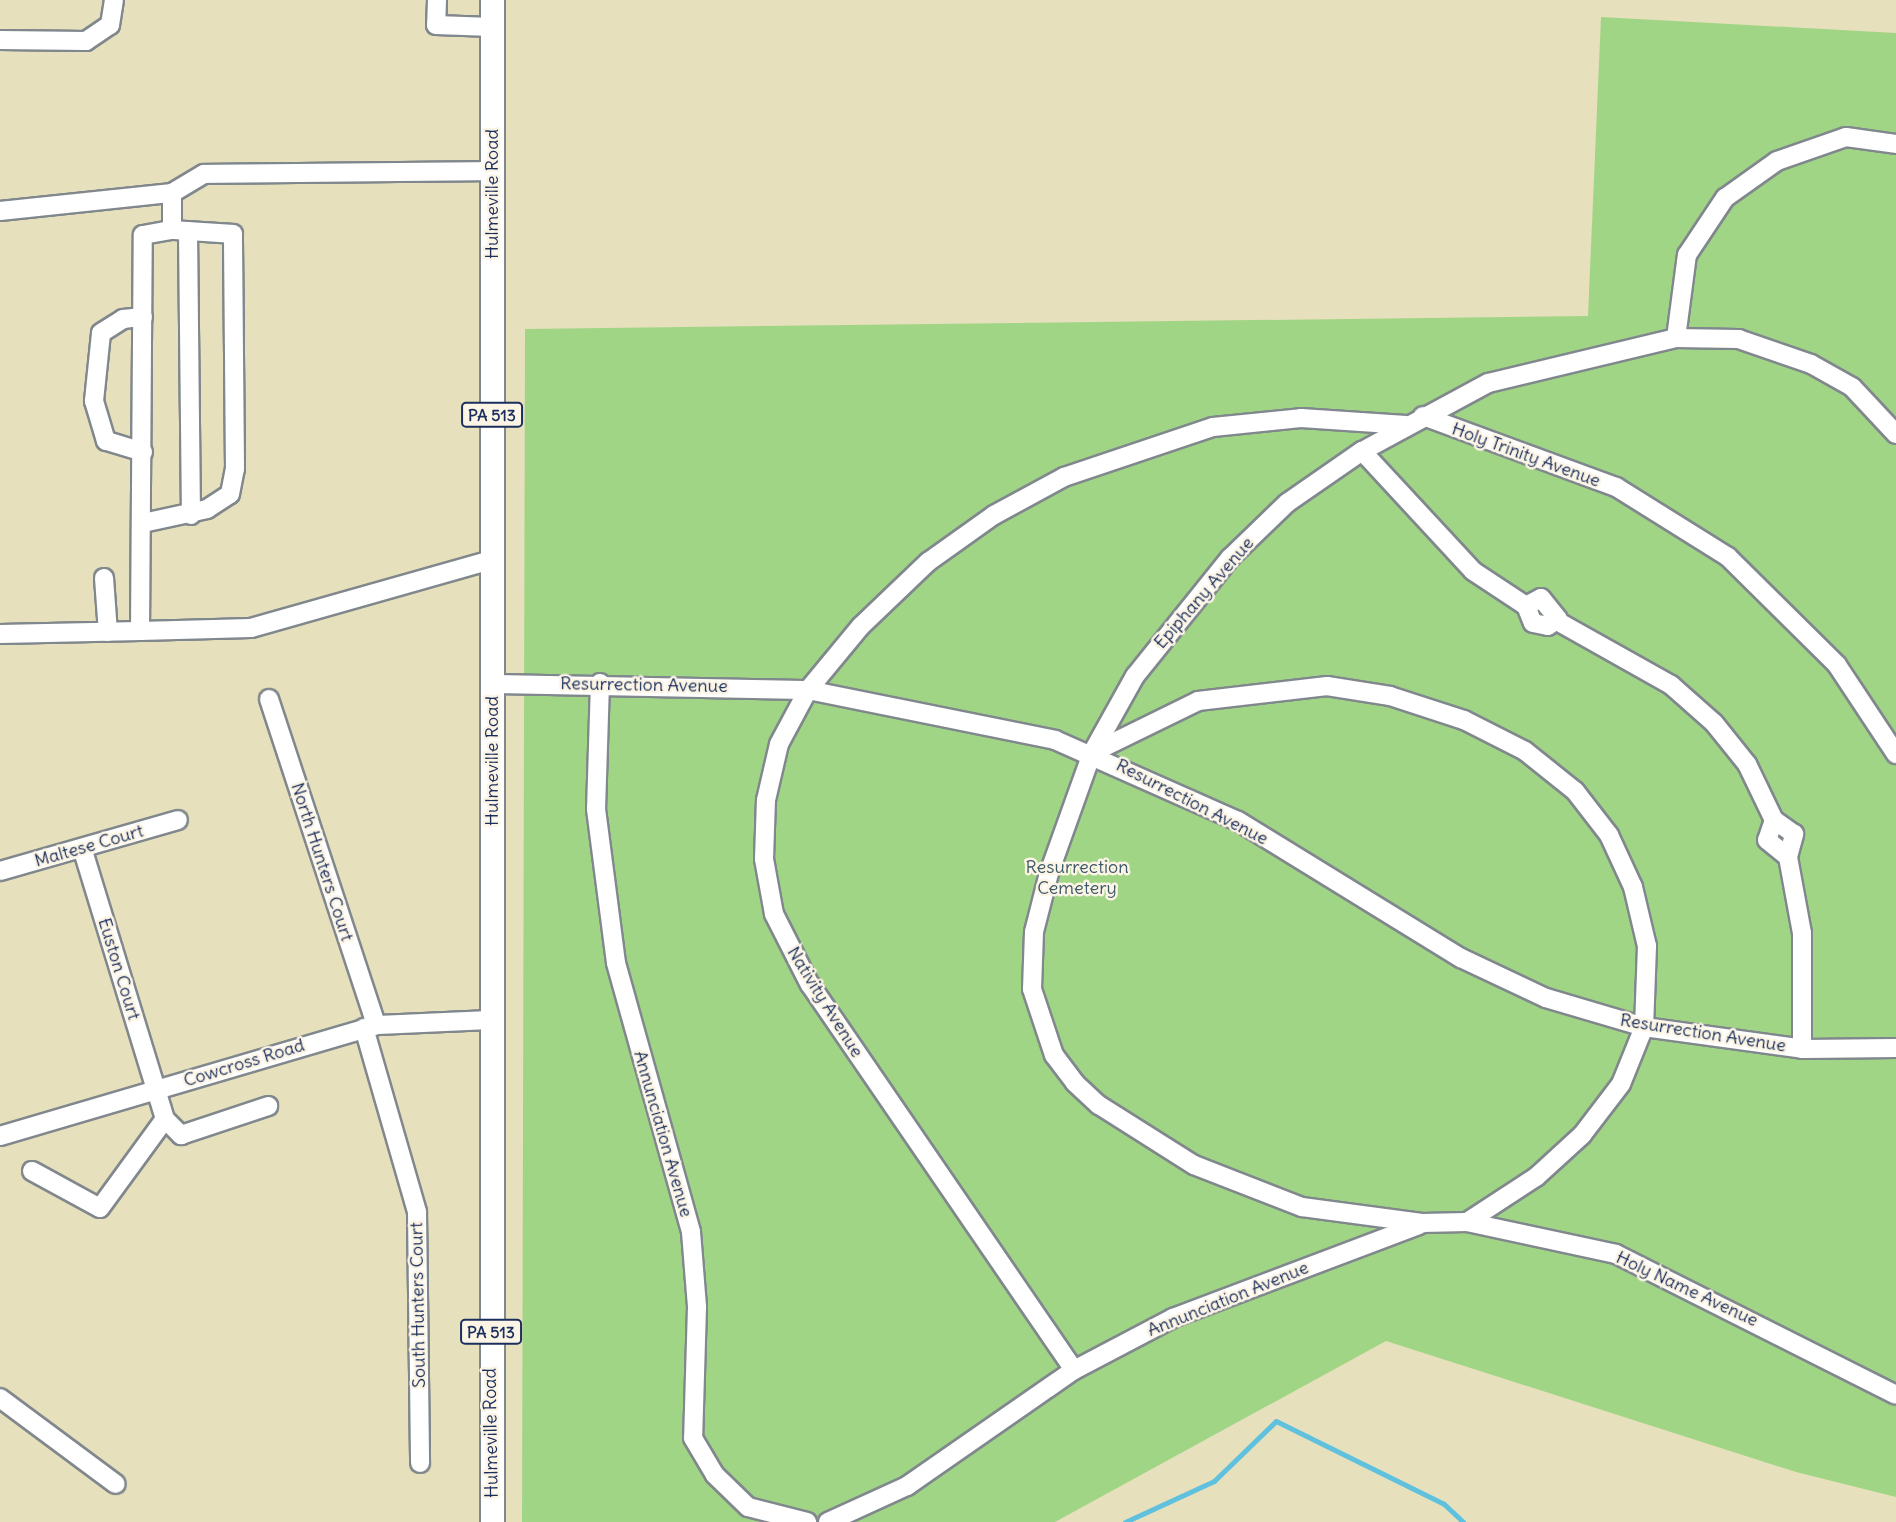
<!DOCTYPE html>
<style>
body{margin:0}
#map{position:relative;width:1896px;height:1522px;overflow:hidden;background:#e7e0bc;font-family:Delius,sans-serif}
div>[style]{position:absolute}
.green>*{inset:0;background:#a1d586}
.stream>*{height:5px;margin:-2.5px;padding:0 2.5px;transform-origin:2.5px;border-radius:2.5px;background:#5fc1dd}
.roads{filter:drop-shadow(2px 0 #81888d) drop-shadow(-2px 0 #81888d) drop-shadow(0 2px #81888d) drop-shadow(0 -2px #81888d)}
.minor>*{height:18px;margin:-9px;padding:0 9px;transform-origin:9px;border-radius:9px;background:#fff}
.major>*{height:23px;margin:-11.5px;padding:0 11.5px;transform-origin:11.5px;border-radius:11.5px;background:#fff}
span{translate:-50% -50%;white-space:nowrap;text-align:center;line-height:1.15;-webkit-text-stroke:5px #fcf5e5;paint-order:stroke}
.shield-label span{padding:2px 5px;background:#fcf5e5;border:2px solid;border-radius:5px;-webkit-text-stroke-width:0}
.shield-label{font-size:16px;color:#1b2f5e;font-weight:700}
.street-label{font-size:18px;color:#1b2f5e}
.park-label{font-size:18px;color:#3c5868}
</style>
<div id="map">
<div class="green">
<i style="clip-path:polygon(1601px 17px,1896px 33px,1896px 1497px,1796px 1472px,1386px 1341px,1055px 1522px,522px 1522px,525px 329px,1588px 316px)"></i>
</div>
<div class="stream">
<i style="left:1125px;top:1522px;width:98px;rotate:-24.7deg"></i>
<i style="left:1214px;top:1481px;width:86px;rotate:-44.1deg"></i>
<i style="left:1276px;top:1421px;width:187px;rotate:26.3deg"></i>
<i style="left:1444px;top:1504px;width:26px;rotate:43deg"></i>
</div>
<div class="roads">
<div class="minor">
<i style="left:437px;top:0;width:25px;rotate:92deg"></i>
<i style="left:436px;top:25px;width:56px;rotate:2deg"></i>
<i style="left:0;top:40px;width:86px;rotate:0.7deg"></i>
<i style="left:86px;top:41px;width:29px;rotate:-34deg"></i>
<i style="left:110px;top:25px;width:25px;rotate:-81deg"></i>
<i style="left:0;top:211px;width:173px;rotate:-6deg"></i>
<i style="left:172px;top:193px;width:37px;rotate:-31deg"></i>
<i style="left:204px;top:174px;width:288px;rotate:-0.6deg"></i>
<i style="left:188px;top:231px;width:284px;rotate:89.4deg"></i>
<i style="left:1676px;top:338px;width:84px;rotate:-82.5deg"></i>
<i style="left:1687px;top:255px;width:69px;rotate:-56.3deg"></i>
<i style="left:1725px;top:198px;width:64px;rotate:-35.4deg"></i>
<i style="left:1777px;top:161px;width:73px;rotate:-19.2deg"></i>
<i style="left:1846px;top:137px;width:50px;rotate:8deg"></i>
<i style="left:1423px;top:416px;width:206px;rotate:20.2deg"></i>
<i style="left:1616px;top:487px;width:132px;rotate:32deg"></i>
<i style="left:1728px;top:557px;width:153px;rotate:44.7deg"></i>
<i style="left:1837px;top:665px;width:107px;rotate:56.5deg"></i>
<i style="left:1896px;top:434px;width:64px;rotate:-133.1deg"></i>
<i style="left:1852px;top:387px;width:47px;rotate:-150.7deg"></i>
<i style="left:1811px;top:364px;width:76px;rotate:-160.9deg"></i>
<i style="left:1739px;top:339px;width:63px;rotate:-179.1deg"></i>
<i style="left:1676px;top:338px;width:193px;rotate:166.5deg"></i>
<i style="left:1488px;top:383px;width:143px;rotate:151.6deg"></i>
<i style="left:1362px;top:451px;width:91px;rotate:145.3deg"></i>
<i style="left:1287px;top:503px;width:79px;rotate:136deg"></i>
<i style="left:1230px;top:558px;width:151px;rotate:128.8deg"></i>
<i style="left:1135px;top:676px;width:88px;rotate:119.2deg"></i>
<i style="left:1092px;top:753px;width:127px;rotate:109.7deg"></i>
<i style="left:1049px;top:873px;width:61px;rotate:104.3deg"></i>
<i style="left:1034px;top:932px;width:57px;rotate:92deg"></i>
<i style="left:1032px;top:989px;width:70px;rotate:71.6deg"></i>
<i style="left:1054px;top:1055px;width:35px;rotate:53deg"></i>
<i style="left:1075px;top:1083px;width:33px;rotate:43deg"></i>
<i style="left:1099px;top:1105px;width:112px;rotate:32.3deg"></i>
<i style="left:1194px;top:1165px;width:116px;rotate:21.3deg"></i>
<i style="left:1302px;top:1207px;width:121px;rotate:7.6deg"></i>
<i style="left:1422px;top:1223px;width:45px;rotate:-1.3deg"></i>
<i style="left:1467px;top:1222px;width:152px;rotate:12.1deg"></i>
<i style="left:1616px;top:1254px;width:313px;rotate:26.7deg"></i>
<i style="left:1362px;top:451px;width:163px;rotate:47.2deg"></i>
<i style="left:1473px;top:571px;width:64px;rotate:33.4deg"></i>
<i style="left:1526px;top:606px;width:18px;rotate:68deg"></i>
<i style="left:1533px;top:623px;width:15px;rotate:11deg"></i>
<i style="left:1548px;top:626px;width:12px;rotate:-35deg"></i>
<i style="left:1558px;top:619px;width:27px;rotate:-129deg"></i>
<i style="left:1541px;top:598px;width:17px;rotate:152deg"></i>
<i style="left:143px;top:452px;width:39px;rotate:-163deg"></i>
<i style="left:106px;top:441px;width:42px;rotate:-106.7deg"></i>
<i style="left:94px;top:401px;width:68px;rotate:-84.1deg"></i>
<i style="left:101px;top:333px;width:26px;rotate:-32deg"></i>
<i style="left:123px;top:319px;width:20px;rotate:-6deg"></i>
<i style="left:143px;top:523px;width:66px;rotate:-12.3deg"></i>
<i style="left:207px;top:509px;width:27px;rotate:-33deg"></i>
<i style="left:230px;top:494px;width:25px;rotate:-79deg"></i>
<i style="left:235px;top:469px;width:235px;rotate:-90.5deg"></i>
<i style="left:233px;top:234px;width:61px;rotate:-176.2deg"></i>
<i style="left:104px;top:578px;width:54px;rotate:85.8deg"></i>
<i style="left:1557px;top:621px;width:131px;rotate:29.3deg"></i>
<i style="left:1671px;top:685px;width:57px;rotate:41.5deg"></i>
<i style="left:1714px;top:723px;width:53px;rotate:51.2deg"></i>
<i style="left:1747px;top:764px;width:62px;rotate:64.3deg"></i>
<i style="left:1774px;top:820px;width:21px;rotate:109deg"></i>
<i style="left:1767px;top:840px;width:27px;rotate:39deg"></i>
<i style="left:1788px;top:857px;width:24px;rotate:-75deg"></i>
<i style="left:1794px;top:834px;width:24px;rotate:-145deg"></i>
<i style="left:140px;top:631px;width:111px;rotate:-1.5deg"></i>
<i style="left:251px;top:628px;width:250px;rotate:-15.8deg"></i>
<i style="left:0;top:634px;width:140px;rotate:-1.2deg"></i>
<i style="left:140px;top:631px;width:396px;rotate:-89.6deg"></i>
<i style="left:143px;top:235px;width:29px;rotate:-10deg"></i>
<i style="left:172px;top:230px;width:37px;rotate:-90deg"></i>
<i style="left:600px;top:683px;width:126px;rotate:91.8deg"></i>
<i style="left:596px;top:809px;width:155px;rotate:82.6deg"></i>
<i style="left:616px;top:963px;width:279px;rotate:74.4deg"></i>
<i style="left:691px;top:1232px;width:75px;rotate:85.4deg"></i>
<i style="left:697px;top:1307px;width:131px;rotate:91.7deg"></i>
<i style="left:693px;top:1438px;width:43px;rotate:59.3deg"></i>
<i style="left:715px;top:1475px;width:46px;rotate:44.1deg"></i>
<i style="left:748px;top:1507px;width:61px;rotate:14.3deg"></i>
<i style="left:492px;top:684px;width:316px;rotate:1.1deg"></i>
<i style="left:808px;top:690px;width:252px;rotate:11.4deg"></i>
<i style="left:1055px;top:740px;width:200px;rotate:23.9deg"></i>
<i style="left:1238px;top:821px;width:262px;rotate:31.6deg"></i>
<i style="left:1461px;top:958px;width:94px;rotate:25.2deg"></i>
<i style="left:1546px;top:998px;width:102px;rotate:16.5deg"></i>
<i style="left:1644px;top:1027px;width:162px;rotate:7.8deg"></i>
<i style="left:1805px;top:1049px;width:91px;rotate:-0.6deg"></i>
<i style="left:269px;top:699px;width:343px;rotate:71.8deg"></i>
<i style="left:1092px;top:753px;width:118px;rotate:-26.1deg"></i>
<i style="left:1198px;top:701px;width:130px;rotate:-6.6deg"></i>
<i style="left:1327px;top:686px;width:64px;rotate:9deg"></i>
<i style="left:1390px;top:696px;width:78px;rotate:18deg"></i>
<i style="left:1464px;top:720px;width:68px;rotate:26.9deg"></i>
<i style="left:1525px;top:751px;width:64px;rotate:38.7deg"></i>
<i style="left:1575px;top:791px;width:56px;rotate:52.3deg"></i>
<i style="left:1609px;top:835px;width:57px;rotate:65.2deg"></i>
<i style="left:1633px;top:887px;width:61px;rotate:76.7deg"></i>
<i style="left:1647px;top:946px;width:81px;rotate:92.1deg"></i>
<i style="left:1644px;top:1027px;width:61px;rotate:112deg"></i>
<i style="left:1621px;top:1084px;width:64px;rotate:127.4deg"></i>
<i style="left:1582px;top:1135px;width:62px;rotate:137.6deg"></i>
<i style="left:1536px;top:1177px;width:82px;rotate:146.9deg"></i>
<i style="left:1788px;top:857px;width:77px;rotate:79.6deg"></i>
<i style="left:1802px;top:933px;width:116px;rotate:90deg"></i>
<i style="left:0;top:871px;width:185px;rotate:-16deg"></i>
<i style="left:364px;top:1028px;width:191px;rotate:73.9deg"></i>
<i style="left:417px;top:1212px;width:251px;rotate:89.3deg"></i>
<i style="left:165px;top:1119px;width:23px;rotate:45deg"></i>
<i style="left:181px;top:1135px;width:92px;rotate:-18.4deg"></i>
<i style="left:0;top:1136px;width:392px;rotate:-16.4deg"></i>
<i style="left:376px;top:1025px;width:116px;rotate:-2.5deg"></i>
<i style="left:32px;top:1171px;width:77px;rotate:28.6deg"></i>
<i style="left:100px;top:1208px;width:110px;rotate:-53.9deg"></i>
<i style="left:165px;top:1119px;width:283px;rotate:-107deg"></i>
<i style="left:1074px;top:1370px;width:467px;rotate:-124.4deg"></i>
<i style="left:810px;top:985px;width:80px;rotate:-116.9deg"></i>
<i style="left:774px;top:914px;width:56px;rotate:-100.3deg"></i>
<i style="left:764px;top:859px;width:59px;rotate:-88.1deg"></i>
<i style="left:766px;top:800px;width:57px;rotate:-76.9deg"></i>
<i style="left:779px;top:744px;width:61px;rotate:-61.8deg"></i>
<i style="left:808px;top:690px;width:83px;rotate:-50.4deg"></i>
<i style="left:861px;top:626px;width:93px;rotate:-43.7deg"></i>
<i style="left:928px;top:562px;width:81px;rotate:-35.5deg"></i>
<i style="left:994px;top:515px;width:80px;rotate:-28.5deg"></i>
<i style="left:1064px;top:477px;width:157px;rotate:-18.6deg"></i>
<i style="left:1213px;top:427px;width:88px;rotate:-5.8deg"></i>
<i style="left:1301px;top:418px;width:105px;rotate:3.8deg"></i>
<i style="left:0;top:1398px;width:144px;rotate:36.6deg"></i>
<i style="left:828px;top:1522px;width:87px;rotate:-24.5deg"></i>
<i style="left:907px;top:1486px;width:203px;rotate:-34.8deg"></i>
<i style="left:1074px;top:1370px;width:112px;rotate:-27.7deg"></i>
<i style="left:1173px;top:1318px;width:263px;rotate:-20.7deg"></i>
</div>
<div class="major">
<i style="left:492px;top:0;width:1522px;rotate:90deg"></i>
</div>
</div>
<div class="shield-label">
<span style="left:492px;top:415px">PA 513</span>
<span style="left:491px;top:1332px">PA 513</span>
</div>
<div class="street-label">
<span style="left:492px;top:194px;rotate:-90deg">Hulmeville Road</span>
<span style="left:1526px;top:455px;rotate:20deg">Holy Trinity Avenue</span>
<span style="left:1204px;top:593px;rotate:-49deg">Epiphany Avenue</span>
<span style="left:644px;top:685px;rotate:1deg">Resurrection Avenue</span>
<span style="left:492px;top:761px;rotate:-90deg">Hulmeville Road</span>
<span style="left:1192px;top:802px;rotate:27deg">Resurrection Avenue</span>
<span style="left:89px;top:846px;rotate:-16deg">Maltese Court</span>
<span style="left:322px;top:862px;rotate:72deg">North Hunters Court</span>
<span style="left:119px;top:969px;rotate:73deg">Euston Court</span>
<span style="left:825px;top:1002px;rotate:58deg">Nativity Avenue</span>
<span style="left:1703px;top:1033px;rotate:9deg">Resurrection Avenue</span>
<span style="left:244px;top:1063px;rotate:-17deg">Cowcross Road</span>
<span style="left:663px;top:1134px;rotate:74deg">Annunciation Avenue</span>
<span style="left:1687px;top:1289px;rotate:25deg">Holy Name Avenue</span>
<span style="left:1228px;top:1299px;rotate:-22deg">Annunciation Avenue</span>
<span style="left:418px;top:1305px;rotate:-91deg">South Hunters Court</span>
<span style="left:491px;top:1433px;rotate:-91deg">Hulmeville Road</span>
</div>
<div class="park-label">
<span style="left:1077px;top:878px">Resurrection<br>Cemetery</span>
</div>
</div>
